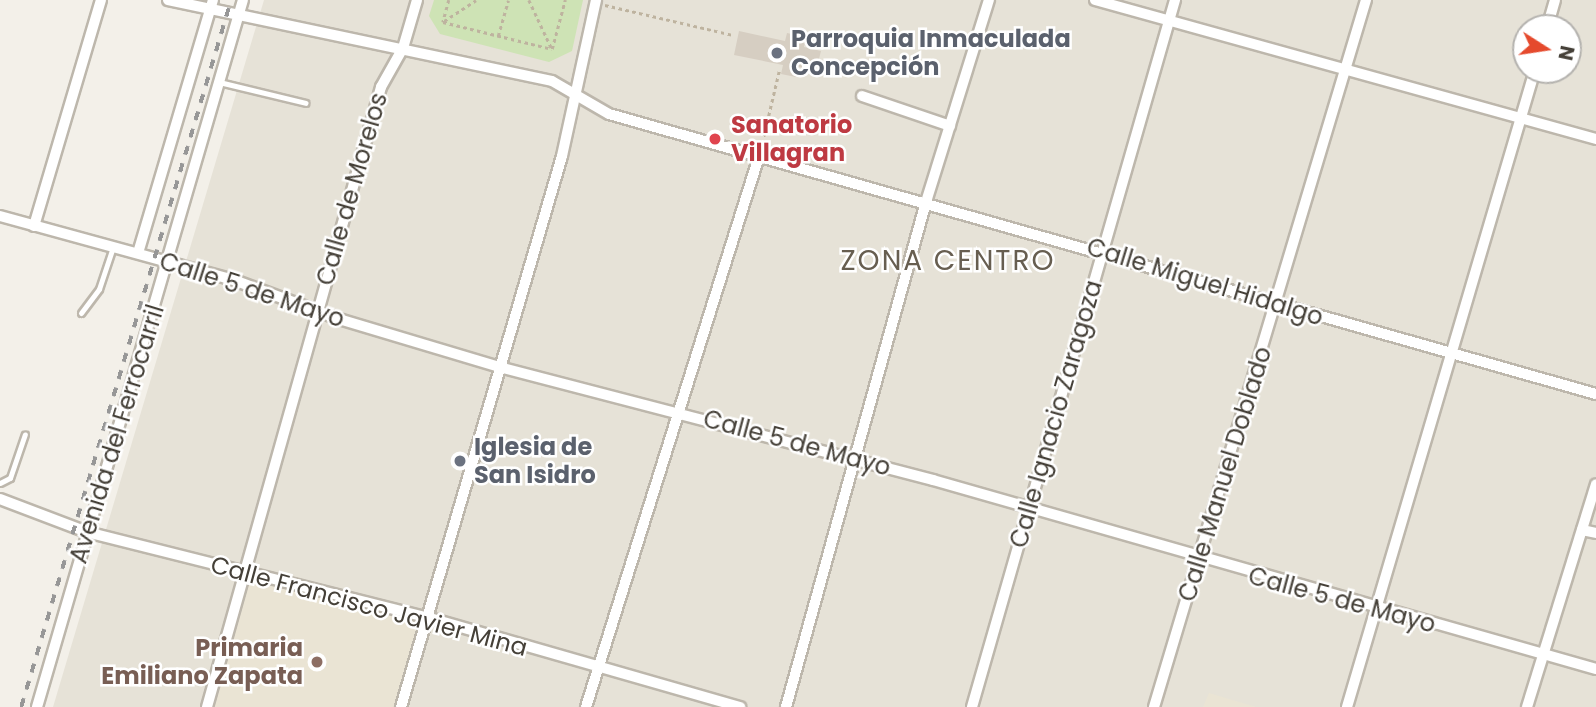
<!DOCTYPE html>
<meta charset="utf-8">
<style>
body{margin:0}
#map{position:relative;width:1596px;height:707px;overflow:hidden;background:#f3f0e9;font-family:Poppins,sans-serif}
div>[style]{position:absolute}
.residential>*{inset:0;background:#e6e2d7}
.education>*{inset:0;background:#eae4d4}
.green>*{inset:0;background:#cee3b5}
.building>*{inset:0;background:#d6cec2}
.path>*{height:2.5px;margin-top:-1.25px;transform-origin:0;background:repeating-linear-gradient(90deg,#beb39f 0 3.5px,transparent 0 7px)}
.roads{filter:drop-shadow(2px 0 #bdb7ac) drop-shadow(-2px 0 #bdb7ac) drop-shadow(0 2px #bdb7ac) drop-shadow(0 -2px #bdb7ac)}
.service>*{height:5px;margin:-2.5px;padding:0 2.5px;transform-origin:2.5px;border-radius:2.5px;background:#fff}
.minor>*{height:10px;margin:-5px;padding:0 5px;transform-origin:5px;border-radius:5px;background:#fff}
.rail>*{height:3.5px;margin-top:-1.75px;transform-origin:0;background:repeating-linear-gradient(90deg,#979797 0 9px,transparent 0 18px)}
.dots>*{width:19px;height:19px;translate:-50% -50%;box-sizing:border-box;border:4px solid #fff;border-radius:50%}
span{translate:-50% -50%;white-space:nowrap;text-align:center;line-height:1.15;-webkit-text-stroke:5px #fff;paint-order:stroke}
.worship-label{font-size:24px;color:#5b616d;font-weight:700}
.left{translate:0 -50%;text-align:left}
.health-label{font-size:24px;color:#be3a42;font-weight:700}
.street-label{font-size:24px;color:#454038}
.education-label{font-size:24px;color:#785e54;font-weight:700}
.right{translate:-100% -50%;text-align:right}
.quarter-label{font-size:28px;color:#675e50;letter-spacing:2px}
.north{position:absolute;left:1512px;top:14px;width:70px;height:70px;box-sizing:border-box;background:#fff;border:2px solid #b5b3af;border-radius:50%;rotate:102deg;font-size:19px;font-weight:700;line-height:28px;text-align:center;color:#454038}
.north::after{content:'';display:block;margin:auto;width:24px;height:32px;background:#e54a2d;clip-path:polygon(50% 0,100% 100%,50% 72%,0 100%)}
</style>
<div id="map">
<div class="residential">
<i style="clip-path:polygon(evenodd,264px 0,1596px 0,1596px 707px,53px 707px,264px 0,1526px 28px,1568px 28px,1568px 70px,1526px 70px,1526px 28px)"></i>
</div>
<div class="education">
<i style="clip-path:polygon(245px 574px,426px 617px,401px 707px,208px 707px)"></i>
<i style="clip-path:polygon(1209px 693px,1256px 707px,1203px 707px)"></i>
</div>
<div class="green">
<i style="clip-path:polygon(434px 0,583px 0,572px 51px,549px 62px,440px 34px,429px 16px)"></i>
</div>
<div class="building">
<i style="clip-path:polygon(739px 31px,785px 41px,787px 33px,806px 37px,804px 47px,821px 51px,816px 71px,799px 67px,796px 77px,781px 74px,783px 65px,734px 55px)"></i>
</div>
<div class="path">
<i style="left:449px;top:0;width:23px;rotate:105deg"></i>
<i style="left:443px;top:22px;width:112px;rotate:13.9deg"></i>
<i style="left:552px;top:49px;width:51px;rotate:-75.1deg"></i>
<i style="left:529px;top:0;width:54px;rotate:64.9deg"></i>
<i style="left:605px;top:5px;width:131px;rotate:13.2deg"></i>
<i style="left:444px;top:21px;width:38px;rotate:-33deg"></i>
<i style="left:498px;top:36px;width:37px;rotate:-74deg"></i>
<i style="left:762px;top:143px;width:74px;rotate:-76.7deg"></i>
</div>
<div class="roads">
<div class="service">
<i style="left:219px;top:82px;width:89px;rotate:13.6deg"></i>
<i style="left:81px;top:313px;width:30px;rotate:-53deg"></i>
<i style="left:99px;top:289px;width:44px;rotate:-71.6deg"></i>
<i style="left:0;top:483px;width:11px;rotate:-27deg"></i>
<i style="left:10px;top:478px;width:46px;rotate:-71.2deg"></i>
</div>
<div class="minor">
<i style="left:168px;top:0;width:392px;rotate:11.9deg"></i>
<i style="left:552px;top:81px;width:66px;rotate:30.1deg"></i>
<i style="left:609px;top:114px;width:1026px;rotate:15.84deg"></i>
<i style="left:1095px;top:0;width:520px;rotate:15.51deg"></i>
<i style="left:1547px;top:28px;width:29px;rotate:-74deg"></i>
<i style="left:862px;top:96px;width:93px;rotate:18.8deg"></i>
<i style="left:0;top:216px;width:239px;rotate:15.3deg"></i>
<i style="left:231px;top:279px;width:118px;rotate:20.3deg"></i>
<i style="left:342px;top:320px;width:168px;rotate:16.6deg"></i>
<i style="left:503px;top:368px;width:444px;rotate:14.6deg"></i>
<i style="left:933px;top:480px;width:689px;rotate:15.91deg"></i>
<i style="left:34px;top:226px;width:236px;rotate:-73.5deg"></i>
<i style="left:138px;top:253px;width:264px;rotate:-73.5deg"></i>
<i style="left:0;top:499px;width:93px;rotate:20.8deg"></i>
<i style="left:87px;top:532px;width:349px;rotate:14.1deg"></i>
<i style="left:426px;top:617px;width:327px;rotate:16deg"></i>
<i style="left:1582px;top:530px;width:14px;rotate:12deg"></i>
<i style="left:37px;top:707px;width:736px;rotate:-73.76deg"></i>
<i style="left:207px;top:707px;width:644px;rotate:-74.32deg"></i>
<i style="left:381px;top:87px;width:45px;rotate:-60.6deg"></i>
<i style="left:403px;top:48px;width:50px;rotate:-73.7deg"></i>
<i style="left:401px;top:707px;width:574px;rotate:-73.71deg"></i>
<i style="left:562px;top:156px;width:160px;rotate:-77.7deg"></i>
<i style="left:586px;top:707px;width:581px;rotate:-72.56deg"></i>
<i style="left:786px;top:707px;width:524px;rotate:-74.51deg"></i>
<i style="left:926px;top:202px;width:212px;rotate:-72.7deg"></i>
<i style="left:972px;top:707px;width:736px;rotate:-73.98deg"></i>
<i style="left:1154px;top:707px;width:738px;rotate:-73.31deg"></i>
<i style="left:1347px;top:707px;width:664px;rotate:-73.56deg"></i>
<i style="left:1527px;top:707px;width:233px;rotate:-72.8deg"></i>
</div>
</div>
<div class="rail">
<i style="left:21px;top:707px;width:738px;rotate:-73.46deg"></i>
</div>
<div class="dots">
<i style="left:777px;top:53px;background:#6b7280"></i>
<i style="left:715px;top:139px;background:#e0444e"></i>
<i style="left:460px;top:461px;background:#6b7280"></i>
<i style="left:317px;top:662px;background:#8d6e63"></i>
</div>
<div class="worship-label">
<span class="left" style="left:791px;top:53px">Parroquia Inmaculada<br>Concepción</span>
<span class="left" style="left:474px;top:461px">Iglesia de<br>San Isidro</span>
</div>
<div class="health-label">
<span class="left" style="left:731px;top:139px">Sanatorio<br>Villagran</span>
</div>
<div class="street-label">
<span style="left:352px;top:189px;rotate:-74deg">Calle de Morelos</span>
<span style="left:1205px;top:282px;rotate:17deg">Calle Miguel Hidalgo</span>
<span style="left:252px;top:290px;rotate:18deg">Calle 5 de Mayo</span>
<span style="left:1056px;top:414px;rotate:-74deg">Calle Ignacio Zaragoza</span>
<span style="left:117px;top:434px;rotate:-73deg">Avenida del Ferrocarril</span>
<span style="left:797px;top:443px;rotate:15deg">Calle 5 de Mayo</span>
<span style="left:1225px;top:474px;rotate:-73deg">Calle Manuel Doblado</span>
<span style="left:1342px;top:600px;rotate:15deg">Calle 5 de Mayo</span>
<span style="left:369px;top:606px;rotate:15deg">Calle Francisco Javier Mina</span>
</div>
<div class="education-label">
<span class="right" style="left:303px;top:662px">Primaria<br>Emiliano Zapata</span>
</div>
<div class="quarter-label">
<span style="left:948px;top:261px">ZONA CENTRO</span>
</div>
<div class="north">N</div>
</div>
